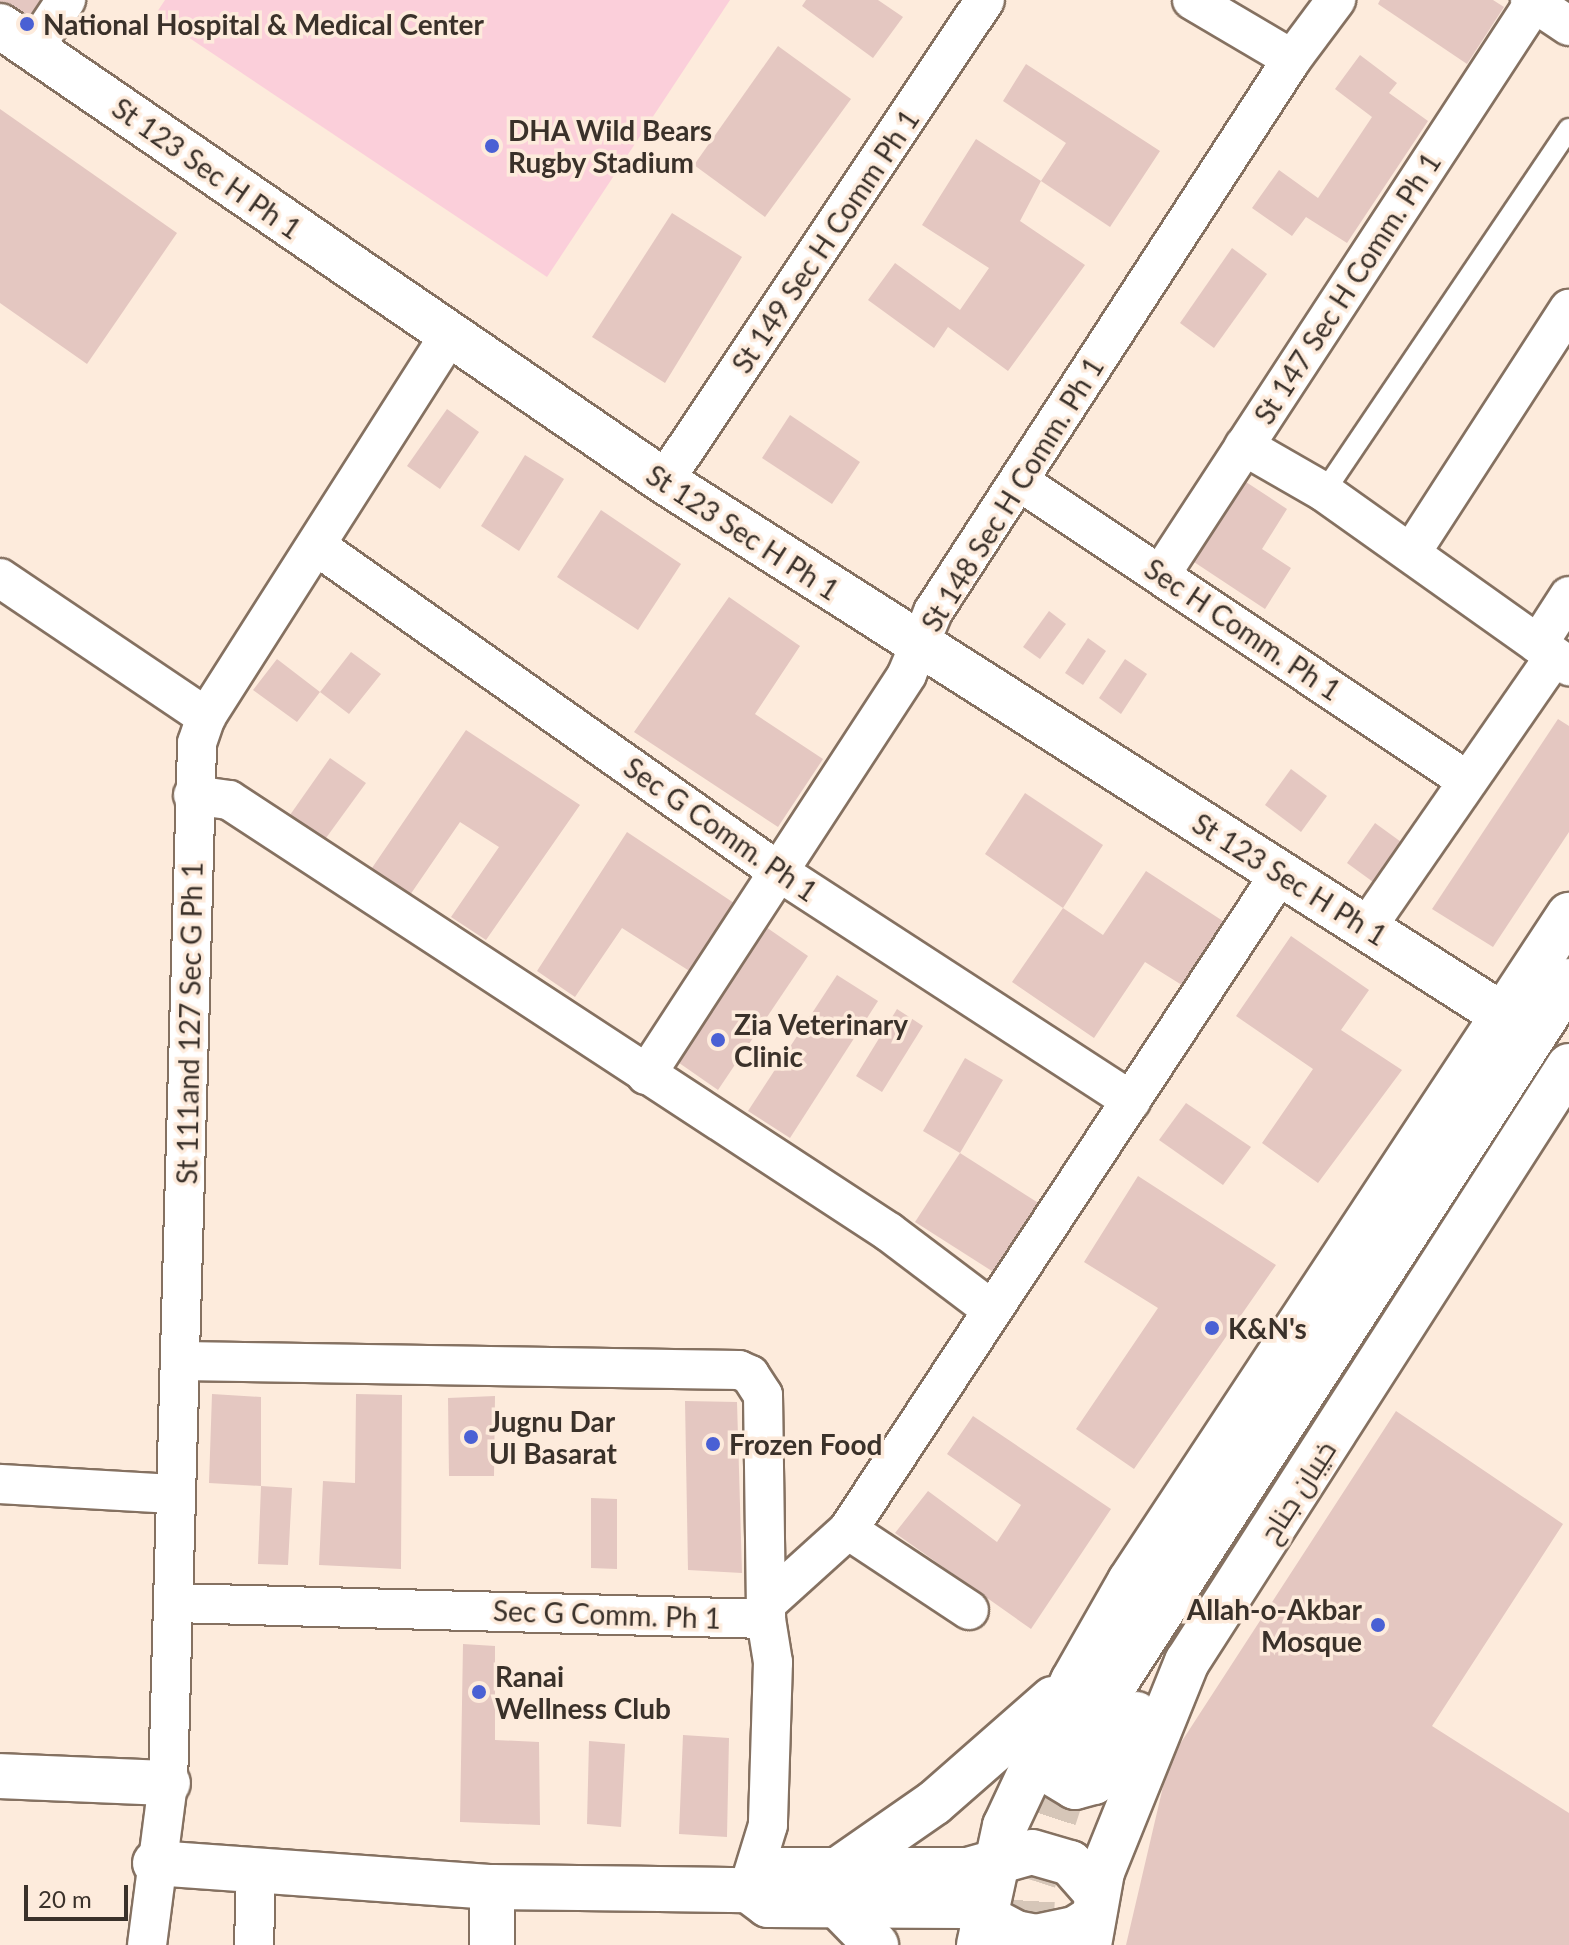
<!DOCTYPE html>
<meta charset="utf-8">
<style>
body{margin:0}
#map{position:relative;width:1569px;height:1945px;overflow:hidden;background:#fdebdc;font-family:Lato,Cairo,sans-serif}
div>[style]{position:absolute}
.green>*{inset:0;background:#fbcfda}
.building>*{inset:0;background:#e4c7c1}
.secondary-tunnel>*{height:44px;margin-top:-22px;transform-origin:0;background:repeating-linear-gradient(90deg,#d6c6b8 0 44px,transparent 0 66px)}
.roads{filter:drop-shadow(2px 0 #857161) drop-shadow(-2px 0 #857161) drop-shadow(0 2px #857161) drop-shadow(0 -2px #857161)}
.lane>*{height:20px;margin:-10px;padding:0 10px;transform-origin:10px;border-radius:10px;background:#fff}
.street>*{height:38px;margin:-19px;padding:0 19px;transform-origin:19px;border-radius:19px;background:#fff}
.secondary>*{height:44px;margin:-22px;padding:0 22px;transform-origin:22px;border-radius:22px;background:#fff}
.dots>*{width:22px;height:22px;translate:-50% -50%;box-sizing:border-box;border:4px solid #fdebdc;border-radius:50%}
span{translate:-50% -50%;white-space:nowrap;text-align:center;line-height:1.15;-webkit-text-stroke:7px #fdebdc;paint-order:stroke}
.poi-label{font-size:28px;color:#3a312a;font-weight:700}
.left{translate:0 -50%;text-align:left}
.right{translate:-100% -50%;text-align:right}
.street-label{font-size:28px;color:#3a312a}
.scale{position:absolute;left:24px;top:1885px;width:104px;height:36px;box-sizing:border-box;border:4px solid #3a312a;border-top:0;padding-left:10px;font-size:24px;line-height:28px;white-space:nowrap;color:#3a312a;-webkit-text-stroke:6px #fdebdc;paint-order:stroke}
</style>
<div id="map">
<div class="green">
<i style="clip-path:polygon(165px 0,730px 0,547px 277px,155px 15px)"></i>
</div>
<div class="building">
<i style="clip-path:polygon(0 0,54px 0,31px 34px,0 14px)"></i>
<i style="clip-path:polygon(806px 0,878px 0,903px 17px,873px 58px,802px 6px)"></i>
<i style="clip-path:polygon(1380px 0,1493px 0,1504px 7px,1467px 64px,1378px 4px)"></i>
<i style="clip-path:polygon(778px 46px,851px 99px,765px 217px,694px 165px)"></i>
<i style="clip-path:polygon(1360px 55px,1397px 83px,1389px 93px,1428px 121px,1347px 243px,1306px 217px,1292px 236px,1252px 208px,1279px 170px,1318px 198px,1372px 117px,1335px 89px)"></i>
<i style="clip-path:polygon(1026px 64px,1160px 151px,1110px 227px,1041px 181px,1066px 143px,1003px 101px)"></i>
<i style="clip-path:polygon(0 109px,177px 233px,87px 364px,0 303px)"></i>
<i style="clip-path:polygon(976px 139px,1041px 181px,1020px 221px,1085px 265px,1008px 371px,948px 327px,934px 348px,868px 300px,895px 263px,960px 310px,989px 268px,922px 225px)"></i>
<i style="clip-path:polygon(672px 213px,742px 257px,665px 383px,592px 337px)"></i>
<i style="clip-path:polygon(1232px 248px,1267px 274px,1214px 348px,1180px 323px)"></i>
<i style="clip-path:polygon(447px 409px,479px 432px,440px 489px,407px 466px)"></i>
<i style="clip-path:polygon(790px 415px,860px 462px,832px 504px,762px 458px)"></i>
<i style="clip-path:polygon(525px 455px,564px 479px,519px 551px,481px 526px)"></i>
<i style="clip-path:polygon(1246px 482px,1287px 509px,1262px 549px,1291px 568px,1265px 609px,1194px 562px)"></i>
<i style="clip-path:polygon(601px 510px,681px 564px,638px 630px,557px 577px)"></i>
<i style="clip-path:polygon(729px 597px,800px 646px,755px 714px,823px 759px,778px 827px,634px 732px)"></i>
<i style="clip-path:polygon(1049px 611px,1066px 624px,1040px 659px,1023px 647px)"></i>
<i style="clip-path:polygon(1088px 638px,1106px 651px,1083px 685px,1065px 673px)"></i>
<i style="clip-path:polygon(351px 652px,381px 674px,349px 714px,320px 692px,297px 722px,253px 690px,277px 659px,320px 692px)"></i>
<i style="clip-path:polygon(1125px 659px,1147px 674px,1121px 714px,1099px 698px)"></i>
<i style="clip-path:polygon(1558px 719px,1569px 726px,1569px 832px,1493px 947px,1432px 909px)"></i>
<i style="clip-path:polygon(466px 730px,580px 805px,486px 940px,451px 917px,499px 847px,460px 822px,410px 895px,372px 868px)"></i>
<i style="clip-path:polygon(330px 758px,366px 783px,326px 838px,290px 815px)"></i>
<i style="clip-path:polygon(1291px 769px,1327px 796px,1301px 832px,1265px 805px)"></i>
<i style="clip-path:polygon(1025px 793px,1103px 845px,1063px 908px,985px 854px)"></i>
<i style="clip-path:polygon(1375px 823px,1408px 847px,1380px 887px,1347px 863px)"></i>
<i style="clip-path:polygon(627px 832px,737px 905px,691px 972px,622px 928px,575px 997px,537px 971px)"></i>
<i style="clip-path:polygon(1146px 871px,1226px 923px,1185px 987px,1145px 962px,1094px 1038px,1012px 982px,1063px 908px,1103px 935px)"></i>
<i style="clip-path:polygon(763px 925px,808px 956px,718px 1090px,672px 1058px)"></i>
<i style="clip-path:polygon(1291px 936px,1369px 990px,1341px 1030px,1402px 1070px,1318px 1183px,1262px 1143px,1313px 1069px,1236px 1016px)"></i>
<i style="clip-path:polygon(837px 975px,878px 1001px,790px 1138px,748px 1111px)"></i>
<i style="clip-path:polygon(897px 1009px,923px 1026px,882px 1092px,856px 1076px)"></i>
<i style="clip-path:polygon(965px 1058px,1003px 1080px,960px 1153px,923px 1131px)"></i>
<i style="clip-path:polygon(1186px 1103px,1251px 1147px,1223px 1185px,1159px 1140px)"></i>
<i style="clip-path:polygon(960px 1153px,1040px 1204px,995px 1273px,915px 1222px)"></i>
<i style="clip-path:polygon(1138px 1176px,1276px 1265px,1134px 1469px,1076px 1429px,1158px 1308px,1084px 1262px)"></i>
<i style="clip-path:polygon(212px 1394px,261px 1397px,261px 1486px,292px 1488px,288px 1565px,258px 1564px,261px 1486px,209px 1483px)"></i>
<i style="clip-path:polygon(356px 1394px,402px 1395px,401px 1569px,319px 1565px,323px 1481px,355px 1483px)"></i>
<i style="clip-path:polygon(495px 1396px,494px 1476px,449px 1476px,448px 1398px)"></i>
<i style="clip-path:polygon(685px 1401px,737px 1402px,742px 1573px,688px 1570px)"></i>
<i style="clip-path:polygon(1396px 1411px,1563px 1524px,1432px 1726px,1569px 1813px,1569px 1945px,1126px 1945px,1169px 1761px)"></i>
<i style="clip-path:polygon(973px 1416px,1111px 1509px,1031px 1629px,895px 1533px,928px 1491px,997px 1542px,1021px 1505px,947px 1454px)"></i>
<i style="clip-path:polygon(591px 1498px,617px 1499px,617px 1569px,591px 1568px)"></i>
<i style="clip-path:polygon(463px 1644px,495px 1646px,495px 1740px,539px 1742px,540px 1825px,460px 1822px)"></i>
<i style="clip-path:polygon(683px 1735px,729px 1738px,727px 1837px,679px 1834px)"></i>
<i style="clip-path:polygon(589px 1741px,625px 1744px,621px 1827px,587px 1824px)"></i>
</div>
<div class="secondary-tunnel">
<i style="left:1030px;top:1945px;width:64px;rotate:-86.4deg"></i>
<i style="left:1034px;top:1881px;width:122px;rotate:-71.9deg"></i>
</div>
<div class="roads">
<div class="lane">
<i style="left:1324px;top:492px;width:438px;rotate:-56deg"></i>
</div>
<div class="street">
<i style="left:1192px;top:0;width:116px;rotate:30.5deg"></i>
<i style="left:1530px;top:0;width:47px;rotate:33.7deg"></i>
<i style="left:34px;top:48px;width:58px;rotate:-56.3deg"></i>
<i style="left:1244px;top:446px;width:92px;rotate:29.9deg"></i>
<i style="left:1324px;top:492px;width:301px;rotate:35.4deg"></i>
<i style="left:664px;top:481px;width:578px;rotate:-56.28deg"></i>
<i style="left:1019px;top:481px;width:538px;rotate:33.78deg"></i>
<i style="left:318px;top:547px;width:564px;rotate:35.18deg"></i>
<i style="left:779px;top:872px;width:420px;rotate:33deg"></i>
<i style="left:1411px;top:553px;width:291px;rotate:-57.1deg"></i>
<i style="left:1161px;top:574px;width:682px;rotate:-56.85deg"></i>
<i style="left:0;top:578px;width:249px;rotate:34deg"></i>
<i style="left:1538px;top:644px;width:57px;rotate:-57.1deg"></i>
<i style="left:193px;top:795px;width:36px;rotate:8deg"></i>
<i style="left:229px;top:800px;width:789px;rotate:33.21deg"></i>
<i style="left:889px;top:1232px;width:129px;rotate:37.1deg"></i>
<i style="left:1367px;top:927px;width:328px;rotate:-55.3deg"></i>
<i style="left:646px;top:1075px;width:478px;rotate:-56.9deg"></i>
<i style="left:907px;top:674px;width:67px;rotate:-67.2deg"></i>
<i style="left:933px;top:612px;width:659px;rotate:-57.01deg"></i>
<i style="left:1292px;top:59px;width:74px;rotate:-53.3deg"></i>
<i style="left:182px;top:1361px;width:557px;rotate:0.93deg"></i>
<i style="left:739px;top:1370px;width:12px;rotate:24deg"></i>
<i style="left:750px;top:1375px;width:24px;rotate:57deg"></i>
<i style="left:763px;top:1395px;width:224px;rotate:89.2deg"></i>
<i style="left:766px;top:1619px;width:44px;rotate:80.8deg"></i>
<i style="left:773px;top:1662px;width:163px;rotate:91.8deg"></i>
<i style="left:768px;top:1825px;width:68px;rotate:107.1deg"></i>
<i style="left:0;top:1484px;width:176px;rotate:3.3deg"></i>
<i style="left:848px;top:1530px;width:145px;rotate:33.5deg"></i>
<i style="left:174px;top:1603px;width:592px;rotate:1.55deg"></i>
<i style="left:766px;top:1604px;width:110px;rotate:-42.1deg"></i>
<i style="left:848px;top:1530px;width:788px;rotate:-56.65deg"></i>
<i style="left:147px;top:1945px;width:163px;rotate:-82.6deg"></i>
<i style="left:168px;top:1783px;width:1040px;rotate:-88.4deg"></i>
<i style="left:197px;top:743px;width:28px;rotate:-71deg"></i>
<i style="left:206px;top:717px;width:452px;rotate:-57.5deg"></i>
<i style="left:254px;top:1945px;width:72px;rotate:-88.4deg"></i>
</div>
<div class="secondary">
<i style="left:0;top:26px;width:805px;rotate:34.42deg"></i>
<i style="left:664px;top:481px;width:992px;rotate:32.49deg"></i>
<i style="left:1072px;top:1765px;width:87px;rotate:-62.5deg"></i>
<i style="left:1112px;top:1688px;width:842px;rotate:-57.12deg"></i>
<i style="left:1050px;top:1772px;width:29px;rotate:31deg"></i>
<i style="left:1075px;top:1787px;width:20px;rotate:-15deg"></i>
<i style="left:1094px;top:1782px;width:25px;rotate:-47deg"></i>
<i style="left:1111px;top:1764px;width:56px;rotate:-63.4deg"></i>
<i style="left:0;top:1776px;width:168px;rotate:2.4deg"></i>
<i style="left:155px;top:1863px;width:338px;rotate:4.1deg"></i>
<i style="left:492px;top:1887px;width:256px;rotate:0.7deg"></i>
<i style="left:748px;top:1890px;width:25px;rotate:37deg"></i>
<i style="left:768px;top:1905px;width:197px;rotate:0.3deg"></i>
<i style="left:965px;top:1906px;width:58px;rotate:27.9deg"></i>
<i style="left:1016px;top:1933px;width:20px;rotate:11deg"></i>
<i style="left:1036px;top:1937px;width:40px;rotate:-12deg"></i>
<i style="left:1075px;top:1929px;width:20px;rotate:-33deg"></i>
<i style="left:836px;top:1871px;width:119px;rotate:-34.8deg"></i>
<i style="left:934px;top:1803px;width:158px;rotate:-41.2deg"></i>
<i style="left:492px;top:1887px;width:58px;rotate:90deg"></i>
<i style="left:748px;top:1890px;width:29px;rotate:-44deg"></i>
<i style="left:769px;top:1870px;width:199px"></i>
<i style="left:968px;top:1870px;width:66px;rotate:-15.7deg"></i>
<i style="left:1032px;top:1852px;width:40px;rotate:16deg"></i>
<i style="left:1070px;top:1863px;width:41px;rotate:48.9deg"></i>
<i style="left:835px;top:1903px;width:59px;rotate:45.7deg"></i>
<i style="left:979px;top:1945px;width:122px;rotate:-77.7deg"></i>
<i style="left:1005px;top:1826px;width:160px;rotate:-64.9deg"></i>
<i style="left:1073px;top:1681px;width:115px;rotate:-60.3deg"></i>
<i style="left:1130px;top:1581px;width:798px;rotate:-56.61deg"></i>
<i style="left:1089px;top:1945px;width:74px;rotate:-79.9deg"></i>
<i style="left:1102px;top:1872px;width:227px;rotate:-68deg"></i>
<i style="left:1187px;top:1662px;width:708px;rotate:-57.34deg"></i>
</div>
</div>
<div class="dots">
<i style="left:27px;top:24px;background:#4a60d4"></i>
<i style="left:492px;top:146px;background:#4a60d4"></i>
<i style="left:718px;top:1040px;background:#4a60d4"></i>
<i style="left:1212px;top:1328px;background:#4a60d4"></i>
<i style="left:471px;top:1437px;background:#4a60d4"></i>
<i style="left:713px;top:1444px;background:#4a60d4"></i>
<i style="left:1378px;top:1625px;background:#4a60d4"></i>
<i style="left:479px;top:1692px;background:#4a60d4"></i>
</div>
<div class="poi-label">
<span class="left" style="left:43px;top:24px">National Hospital &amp; Medical Center</span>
<span class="left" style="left:508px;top:146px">DHA Wild Bears<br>Rugby Stadium</span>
<span class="left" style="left:734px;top:1040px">Zia Veterinary<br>Clinic</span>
<span class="left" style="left:1228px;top:1328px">K&amp;N's</span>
<span class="left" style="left:489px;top:1437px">Jugnu Dar<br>Ul Basarat</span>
<span class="left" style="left:729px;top:1444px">Frozen Food</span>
<span class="right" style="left:1362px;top:1625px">Allah-o-Akbar<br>Mosque</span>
<span class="left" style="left:495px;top:1692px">Ranai<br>Wellness Club</span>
</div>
<div class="street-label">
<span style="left:207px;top:168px;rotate:35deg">St 123 Sec H Ph 1</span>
<span style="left:825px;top:241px;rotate:-56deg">St 149 Sec H Comm Ph 1</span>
<span style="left:1347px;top:288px;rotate:-57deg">St 147 Sec H Comm. Ph 1</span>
<span style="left:1012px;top:494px;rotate:-58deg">St 148 Sec H Comm. Ph 1</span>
<span style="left:743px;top:532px;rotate:33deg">St 123 Sec H Ph 1</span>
<span style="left:1243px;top:629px;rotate:34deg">Sec H Comm. Ph 1</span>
<span style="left:721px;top:829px;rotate:35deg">Sec G Comm. Ph 1</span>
<span style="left:1290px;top:879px;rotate:32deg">St 123 Sec H Ph 1</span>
<span style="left:189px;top:1023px;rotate:-89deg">St 111and 127 Sec G Ph 1</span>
<span style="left:1297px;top:1491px;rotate:-57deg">خیبان جناح</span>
<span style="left:607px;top:1614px;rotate:2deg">Sec G Comm. Ph 1</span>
</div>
<div class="scale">20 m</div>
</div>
